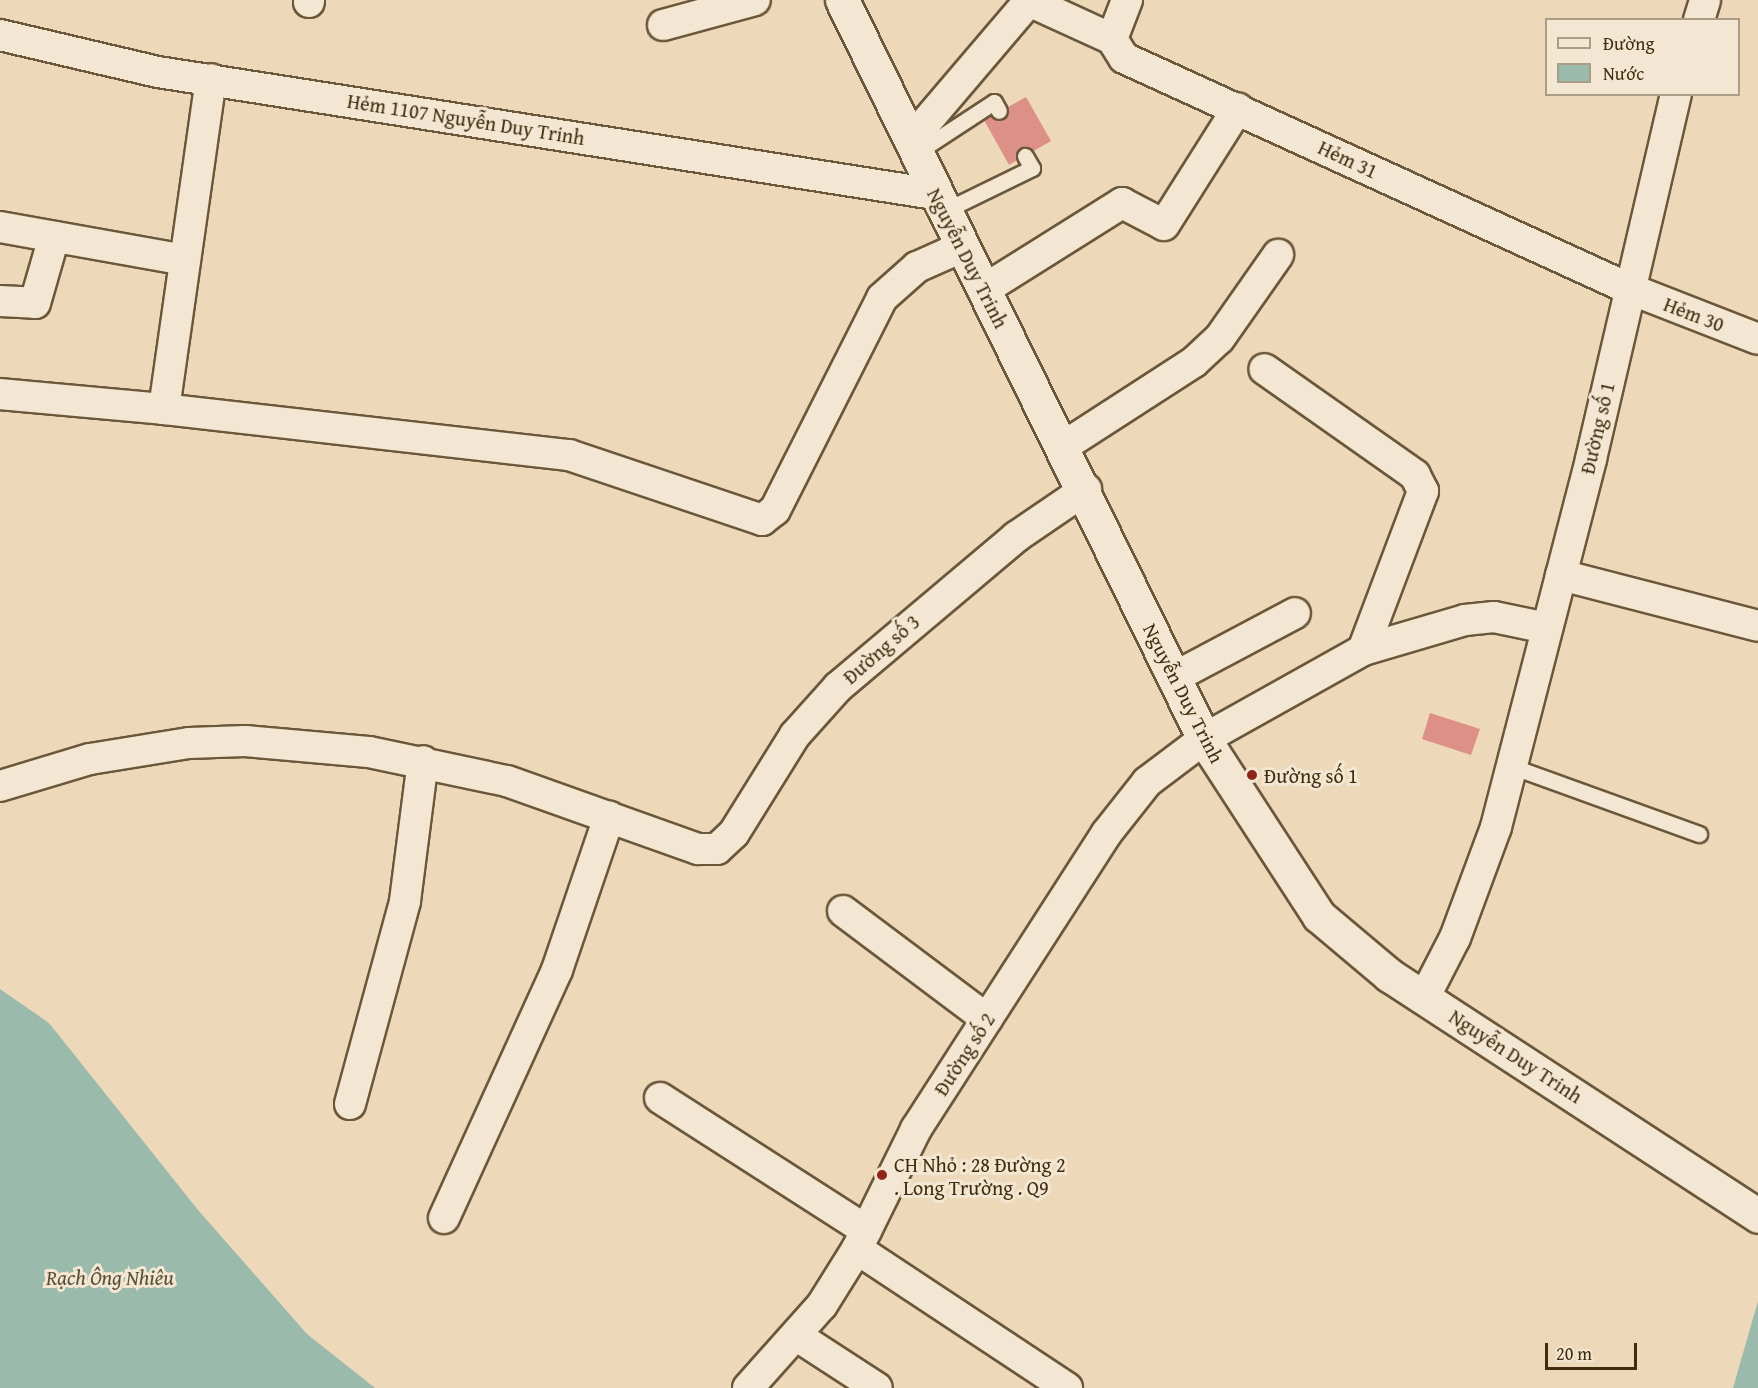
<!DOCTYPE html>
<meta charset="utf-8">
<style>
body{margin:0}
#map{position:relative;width:1758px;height:1388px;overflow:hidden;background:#edd9ba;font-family:"Gentium Book Plus",serif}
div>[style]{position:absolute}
.water>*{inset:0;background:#9abaac}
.building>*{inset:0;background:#dc9087}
.roads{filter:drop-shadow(2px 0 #6b5739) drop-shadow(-2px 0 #6b5739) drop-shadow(0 2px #6b5739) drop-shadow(0 -2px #6b5739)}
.service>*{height:15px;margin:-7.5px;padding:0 7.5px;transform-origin:7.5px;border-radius:7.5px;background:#f3e6d2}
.minor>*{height:30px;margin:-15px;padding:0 15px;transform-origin:15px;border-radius:15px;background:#f3e6d2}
.secondary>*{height:33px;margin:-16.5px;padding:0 16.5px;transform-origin:16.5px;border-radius:16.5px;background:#f3e6d2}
.dots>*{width:16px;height:16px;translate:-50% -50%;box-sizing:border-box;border:3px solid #f3e6d2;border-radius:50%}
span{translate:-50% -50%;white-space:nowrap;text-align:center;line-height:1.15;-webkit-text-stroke:6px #f3e6d2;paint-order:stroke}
.street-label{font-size:20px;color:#402c0e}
.poi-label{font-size:20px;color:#402c0e}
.left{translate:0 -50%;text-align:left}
.water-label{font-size:21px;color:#565036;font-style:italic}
.legend{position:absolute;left:1545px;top:18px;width:195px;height:78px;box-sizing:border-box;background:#f3e6d2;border:2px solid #ab9c84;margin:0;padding:8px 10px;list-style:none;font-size:18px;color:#402c0e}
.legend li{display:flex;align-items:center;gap:12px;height:30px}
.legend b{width:30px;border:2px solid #ab9c84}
.scale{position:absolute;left:1545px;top:1343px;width:92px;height:27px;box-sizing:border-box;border:3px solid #402c0e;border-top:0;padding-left:8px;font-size:18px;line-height:21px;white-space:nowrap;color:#402c0e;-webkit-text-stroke:4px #f3e6d2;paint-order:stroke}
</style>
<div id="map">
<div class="water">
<i style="clip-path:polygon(0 989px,49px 1023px,198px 1210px,307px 1334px,375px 1388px,0 1388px)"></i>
<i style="clip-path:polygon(1758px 1301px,1758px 1388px,1733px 1388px)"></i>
</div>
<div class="building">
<i style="clip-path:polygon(1026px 97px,1051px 141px,1009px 165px,984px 120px)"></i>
<i style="clip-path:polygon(1430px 713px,1480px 729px,1471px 755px,1422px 739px)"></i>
</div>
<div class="roads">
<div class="service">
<i style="left:916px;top:153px;width:93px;rotate:-33.2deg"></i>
<i style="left:994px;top:102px;width:10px;rotate:61deg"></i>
<i style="left:944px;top:211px;width:98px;rotate:-26deg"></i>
<i style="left:1032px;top:168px;width:14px;rotate:-120deg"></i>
<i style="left:1511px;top:766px;width:200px;rotate:19.9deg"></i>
</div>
<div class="minor">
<i style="left:1127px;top:0;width:42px;rotate:111deg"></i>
<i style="left:1112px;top:39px;width:22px;rotate:58deg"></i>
<i style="left:1124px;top:58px;width:556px;rotate:24.54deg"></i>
<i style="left:1630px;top:289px;width:137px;rotate:21.3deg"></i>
<i style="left:309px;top:2px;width:2px;rotate:-90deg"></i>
<i style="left:1699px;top:20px;width:21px;rotate:-73deg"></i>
<i style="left:663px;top:25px;width:95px;rotate:-15.2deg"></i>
<i style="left:0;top:35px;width:162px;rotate:13.2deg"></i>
<i style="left:158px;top:72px;width:786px;rotate:8.93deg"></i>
<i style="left:910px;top:141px;width:184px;rotate:-49.6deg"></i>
<i style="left:1029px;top:1px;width:91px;rotate:24.6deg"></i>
<i style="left:0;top:227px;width:188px;rotate:10.1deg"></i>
<i style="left:985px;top:289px;width:162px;rotate:-32.1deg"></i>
<i style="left:1122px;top:203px;width:47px;rotate:27.6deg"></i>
<i style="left:1164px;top:225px;width:138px;rotate:-57.7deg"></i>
<i style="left:0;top:301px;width:35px;rotate:3deg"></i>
<i style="left:35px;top:303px;width:69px;rotate:-73.9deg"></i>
<i style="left:0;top:394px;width:165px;rotate:5.2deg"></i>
<i style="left:164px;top:409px;width:333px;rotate:-81.9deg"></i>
<i style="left:164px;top:409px;width:408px;rotate:6.5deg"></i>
<i style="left:569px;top:455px;width:204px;rotate:18.6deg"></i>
<i style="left:762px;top:520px;width:16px;rotate:-38deg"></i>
<i style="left:775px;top:510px;width:237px;rotate:-63.2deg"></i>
<i style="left:882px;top:298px;width:47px;rotate:-41.5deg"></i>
<i style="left:917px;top:267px;width:49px;rotate:-24deg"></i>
<i style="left:1064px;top:446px;width:155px;rotate:-32.9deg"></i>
<i style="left:1194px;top:362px;width:34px;rotate:-43deg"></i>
<i style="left:1219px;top:339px;width:103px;rotate:-54.9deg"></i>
<i style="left:1561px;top:575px;width:203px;rotate:14.5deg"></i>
<i style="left:1363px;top:650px;width:106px;rotate:-16.4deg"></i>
<i style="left:1465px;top:620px;width:29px;rotate:-6deg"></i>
<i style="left:1494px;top:617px;width:54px;rotate:11.7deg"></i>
<i style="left:1173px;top:678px;width:138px;rotate:-28deg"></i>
<i style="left:0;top:786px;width:94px;rotate:-16.7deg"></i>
<i style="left:90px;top:759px;width:100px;rotate:-9.2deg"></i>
<i style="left:189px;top:743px;width:56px;rotate:-2deg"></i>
<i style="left:245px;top:741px;width:124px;rotate:5.1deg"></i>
<i style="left:369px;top:752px;width:141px;rotate:11.9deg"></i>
<i style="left:507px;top:781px;width:203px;rotate:19.6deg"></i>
<i style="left:698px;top:849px;width:19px"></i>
<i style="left:717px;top:849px;width:23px;rotate:-43deg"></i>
<i style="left:734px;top:833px;width:115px;rotate:-58.1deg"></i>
<i style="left:795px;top:735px;width:64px;rotate:-48.1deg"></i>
<i style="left:838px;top:687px;width:233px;rotate:-40.1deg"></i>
<i style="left:1016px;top:537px;width:85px;rotate:-34.4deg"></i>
<i style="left:843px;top:911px;width:180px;rotate:36.9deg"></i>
<i style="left:1425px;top:996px;width:65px;rotate:-62.7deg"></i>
<i style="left:1455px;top:938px;width:118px;rotate:-69.7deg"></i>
<i style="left:1496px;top:827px;width:380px;rotate:-75.5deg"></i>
<i style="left:1591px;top:459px;width:375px;rotate:-76.9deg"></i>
<i style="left:660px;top:1098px;width:245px;rotate:32.7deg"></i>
<i style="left:350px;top:1104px;width:210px;rotate:-74.8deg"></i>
<i style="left:405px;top:901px;width:141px;rotate:-82.7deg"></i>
<i style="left:444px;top:1218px;width:273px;rotate:-65.5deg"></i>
<i style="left:557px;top:970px;width:162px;rotate:-71.2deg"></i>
<i style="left:857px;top:1249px;width:252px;rotate:33.5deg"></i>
<i style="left:797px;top:1336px;width:95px;rotate:33deg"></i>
<i style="left:748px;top:1388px;width:111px;rotate:-48.3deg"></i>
<i style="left:822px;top:1305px;width:66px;rotate:-58deg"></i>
<i style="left:857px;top:1249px;width:134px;rotate:-63.8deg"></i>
<i style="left:916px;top:1129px;width:351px;rotate:-57.2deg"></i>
<i style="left:1106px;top:834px;width:66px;rotate:-51.7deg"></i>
<i style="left:1147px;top:782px;width:71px;rotate:-37deg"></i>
<i style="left:1204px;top:739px;width:182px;rotate:-29.2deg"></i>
<i style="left:1363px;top:650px;width:170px;rotate:-69.3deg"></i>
<i style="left:1423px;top:491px;width:18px;rotate:-117deg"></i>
<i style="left:1415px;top:475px;width:184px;rotate:-144.9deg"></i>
</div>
<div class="secondary">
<i style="left:842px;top:0;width:823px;rotate:63.9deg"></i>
<i style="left:1204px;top:739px;width:211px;rotate:57deg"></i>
<i style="left:1319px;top:916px;width:92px;rotate:40.1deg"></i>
<i style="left:1389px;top:975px;width:441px;rotate:33.1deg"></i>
</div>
</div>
<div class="dots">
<i style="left:1252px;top:775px;background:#8f2418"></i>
<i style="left:882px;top:1175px;background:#8f2418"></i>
</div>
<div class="street-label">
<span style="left:466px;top:119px;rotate:9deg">Hẻm 1107 Nguyễn Duy Trinh</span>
<span style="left:1348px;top:159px;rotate:25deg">Hẻm 31</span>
<span style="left:968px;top:258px;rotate:63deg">Nguyễn Duy Trinh</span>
<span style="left:1694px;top:314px;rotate:21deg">Hẻm 30</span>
<span style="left:1597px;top:428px;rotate:-77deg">Đường số 1</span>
<span style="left:881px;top:649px;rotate:-41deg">Đường số 3</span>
<span style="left:1184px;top:693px;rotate:63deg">Nguyễn Duy Trinh</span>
<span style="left:964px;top:1054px;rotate:-57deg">Đường số 2</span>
<span style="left:1516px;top:1056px;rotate:33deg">Nguyễn Duy Trinh</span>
</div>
<div class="poi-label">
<span class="left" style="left:1264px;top:775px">Đường số 1</span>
<span class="left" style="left:894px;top:1176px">CH Nhỏ : 28 Đường 2<br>. Long Trường . Q9</span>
</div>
<div class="water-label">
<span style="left:110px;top:1278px">Rạch Ông Nhiêu</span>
</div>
<ul class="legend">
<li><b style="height:8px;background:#f3e6d2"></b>Đường</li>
<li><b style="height:16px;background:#9abaac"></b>Nước</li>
</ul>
<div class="scale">20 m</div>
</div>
